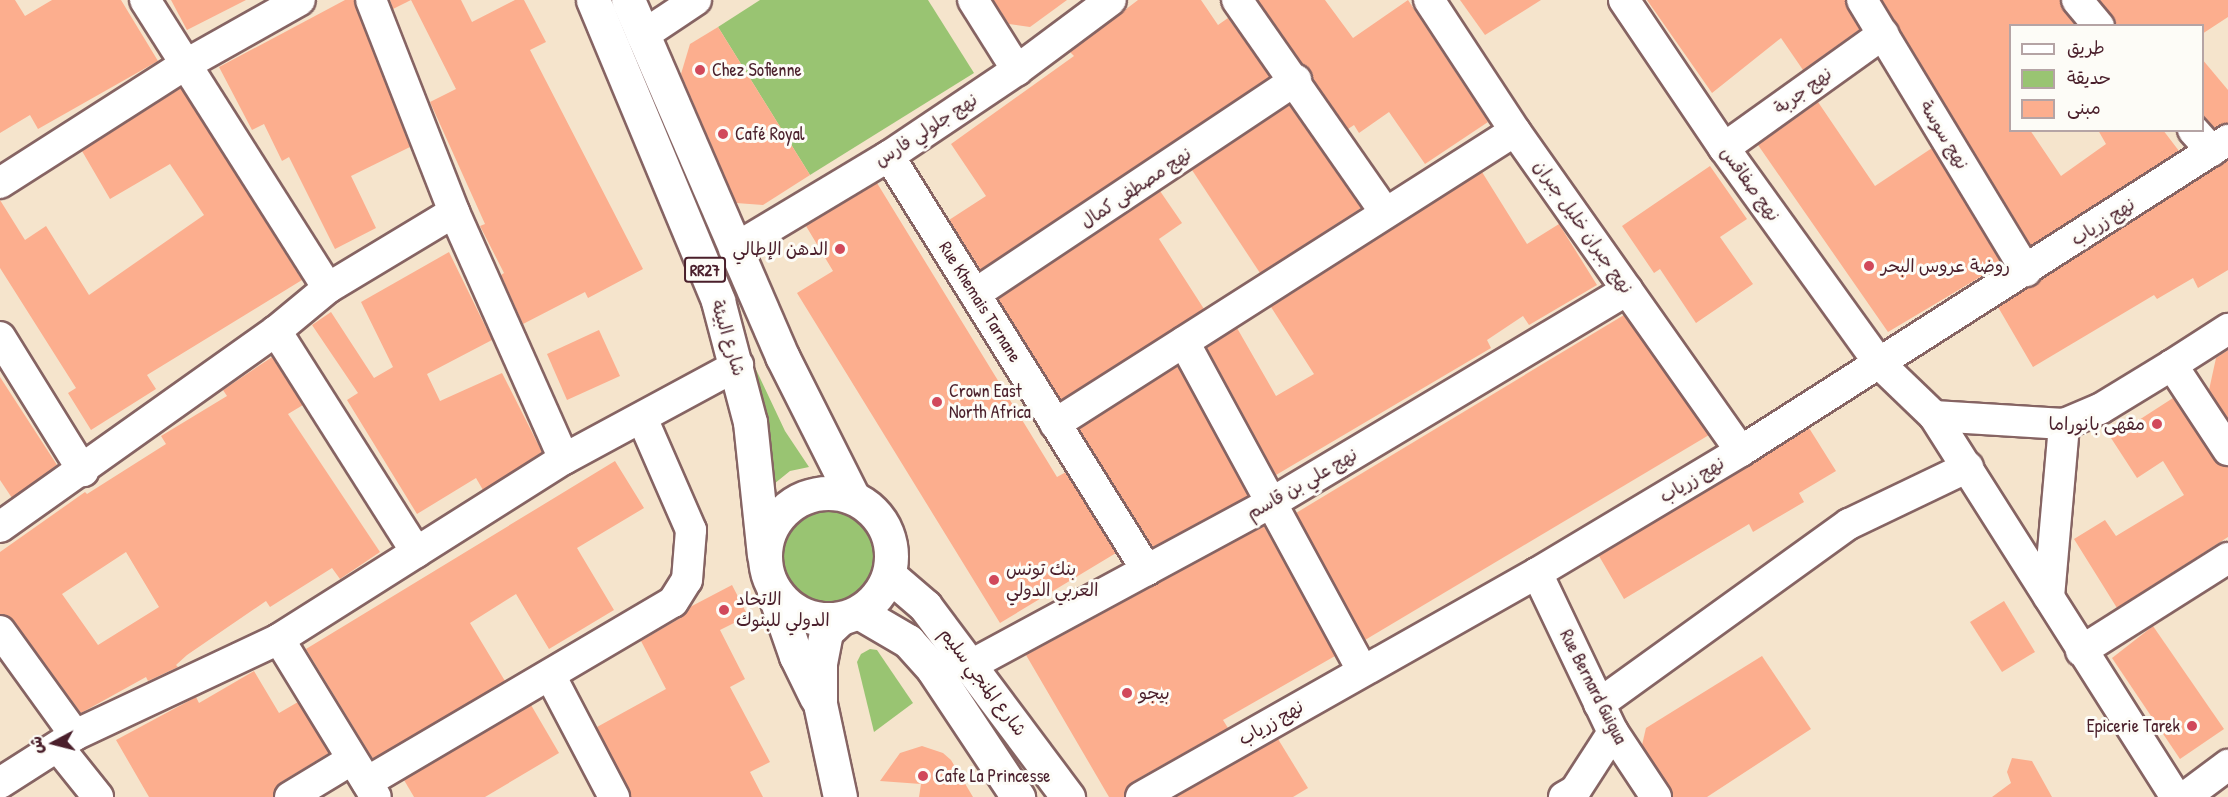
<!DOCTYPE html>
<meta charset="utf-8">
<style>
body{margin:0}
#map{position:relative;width:2228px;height:797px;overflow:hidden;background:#f5e4cc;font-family:"Patrick Hand","Playpen Sans Arabic",sans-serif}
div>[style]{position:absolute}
.green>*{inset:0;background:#99c472}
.round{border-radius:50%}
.building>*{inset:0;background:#fcae8e}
.roads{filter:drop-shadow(2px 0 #866463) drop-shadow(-2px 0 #866463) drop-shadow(0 2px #866463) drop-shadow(0 -2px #866463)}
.minor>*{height:30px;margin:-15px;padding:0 15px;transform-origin:15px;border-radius:15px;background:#fff}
.major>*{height:33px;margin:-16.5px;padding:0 16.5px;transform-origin:16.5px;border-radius:16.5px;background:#fff}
.major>.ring{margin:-16.5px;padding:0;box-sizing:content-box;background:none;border:33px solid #fff;border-radius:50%}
.dots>*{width:16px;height:16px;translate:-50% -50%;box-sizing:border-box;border:3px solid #fdfcf7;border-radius:50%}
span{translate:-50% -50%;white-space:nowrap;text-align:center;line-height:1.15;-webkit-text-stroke:6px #fdfcf7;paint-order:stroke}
.shield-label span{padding:2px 4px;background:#fdfcf7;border:2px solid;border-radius:4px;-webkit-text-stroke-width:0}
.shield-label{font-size:16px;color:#4a1f2b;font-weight:700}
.poi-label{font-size:18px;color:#4a1f2b}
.left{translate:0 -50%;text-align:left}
.right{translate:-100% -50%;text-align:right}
.street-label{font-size:18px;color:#4a1f2b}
.legend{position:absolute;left:2009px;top:24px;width:195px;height:108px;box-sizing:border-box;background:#fdfcf7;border:2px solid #b5a4a5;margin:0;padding:8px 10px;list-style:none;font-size:18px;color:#4a1f2b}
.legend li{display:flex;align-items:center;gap:12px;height:30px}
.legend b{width:30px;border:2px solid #b5a4a5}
.north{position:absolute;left:24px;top:713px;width:60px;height:60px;-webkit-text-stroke:4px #fdfcf7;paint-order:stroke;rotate:263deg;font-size:16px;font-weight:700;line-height:24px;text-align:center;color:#4a1f2b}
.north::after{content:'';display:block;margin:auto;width:21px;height:27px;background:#4a1f2b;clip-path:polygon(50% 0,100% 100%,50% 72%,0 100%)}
</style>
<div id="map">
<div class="green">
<i style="clip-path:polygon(760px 0,928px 0,974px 73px,810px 175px,718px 27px)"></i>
<i style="clip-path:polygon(736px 327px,785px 431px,809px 467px,790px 471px,769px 488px)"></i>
<i class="round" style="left:783px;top:511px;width:96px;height:96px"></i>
<i style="clip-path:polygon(870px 649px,877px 650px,913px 703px,874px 732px,857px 662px,861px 654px)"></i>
</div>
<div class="building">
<i style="clip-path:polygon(0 0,15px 0,25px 16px,52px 0,121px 0,158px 61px,38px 129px,30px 115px,0 133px)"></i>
<i style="clip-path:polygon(171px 0,246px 0,187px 30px)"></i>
<i style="clip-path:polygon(345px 0,354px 0,410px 147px,351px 176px,376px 228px,335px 249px,289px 157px,282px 161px,264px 124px,252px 130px,219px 67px)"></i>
<i style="clip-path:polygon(390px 0,461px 0,472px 22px,515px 0,524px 0,546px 42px,530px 50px,643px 269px,588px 298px,585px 292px,523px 324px,501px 275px,504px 273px,480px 226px,485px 224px,430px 102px,456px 89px,411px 0,393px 9px)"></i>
<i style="clip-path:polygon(993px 0,1067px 0,1030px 27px,1009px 24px)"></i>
<i style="clip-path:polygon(1138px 0,1201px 0,1218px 25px,1228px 18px,1270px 77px,981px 270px,949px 220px,986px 196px,951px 144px,1074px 56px,1070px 52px)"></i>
<i style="clip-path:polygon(1258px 0,1325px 0,1353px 38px,1408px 0,1488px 122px,1425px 164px,1389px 112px,1359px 133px,1354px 125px,1348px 129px)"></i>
<i style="clip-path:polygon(1460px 0,1541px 0,1485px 35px)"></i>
<i style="clip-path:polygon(1647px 0,1845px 0,1860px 29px,1803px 70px,1781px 38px,1712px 93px)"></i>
<i style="clip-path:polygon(1882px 0,2060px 0,2076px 26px,2010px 26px,2010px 130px,2030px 130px,2061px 176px,2106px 144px,2098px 130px,2163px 130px,2179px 151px,2031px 246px)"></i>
<i style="clip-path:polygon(2100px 0,2228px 0,2228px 17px,2202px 34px,2202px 26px,2116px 26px)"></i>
<i style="clip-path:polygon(718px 27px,810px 175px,763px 205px,736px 203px,681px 74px,690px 44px)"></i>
<i style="clip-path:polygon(2202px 59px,2228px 90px,2228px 123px,2215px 128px,2202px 116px)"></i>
<i style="clip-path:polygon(181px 88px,302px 280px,147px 375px,156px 389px,91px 430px,68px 393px,76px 388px,0 268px,0 200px,25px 240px,46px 226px,89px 295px,204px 215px,170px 164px,110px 199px,82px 151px)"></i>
<i style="clip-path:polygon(1818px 102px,1875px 186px,1932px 148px,2002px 264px,1888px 332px,1758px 145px)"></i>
<i style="clip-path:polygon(1289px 105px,1361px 208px,1260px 273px,1192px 170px)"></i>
<i style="clip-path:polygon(2228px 160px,2228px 270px,2198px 288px,2193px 278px,2157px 299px,2154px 295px,2033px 367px,1998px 307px)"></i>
<i style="clip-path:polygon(1710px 166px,1747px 219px,1720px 237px,1753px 284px,1696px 323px,1660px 269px,1654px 273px,1622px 226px)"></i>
<i style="clip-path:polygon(1482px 172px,1527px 244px,1559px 224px,1597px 285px,1529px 325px,1523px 316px,1487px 340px,1491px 348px,1276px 475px,1207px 348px,1237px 328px,1276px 396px,1314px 374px,1271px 307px)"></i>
<i style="clip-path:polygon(877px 183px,1057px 477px,1066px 472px,1116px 553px,1000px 623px,797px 293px,833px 271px,806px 226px)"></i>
<i style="clip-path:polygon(1160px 191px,1182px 223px,1159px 239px,1204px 309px,1061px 400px,998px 299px)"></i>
<i style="clip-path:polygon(449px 252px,492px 340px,427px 374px,440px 401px,502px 373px,542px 452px,483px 490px,476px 478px,417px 514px,347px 400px,358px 393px,312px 325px,331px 312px,374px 378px,393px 367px,361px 302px)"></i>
<i style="clip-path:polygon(1624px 315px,1709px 435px,1365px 640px,1296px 513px)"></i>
<i style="clip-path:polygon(599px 330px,620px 376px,567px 400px,547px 354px)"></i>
<i style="clip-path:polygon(2228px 350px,2228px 419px,2209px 390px,2216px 358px)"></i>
<i style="clip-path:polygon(evenodd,272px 357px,303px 405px,288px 414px,380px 552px,340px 579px,332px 568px,270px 607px,266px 601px,187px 655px,176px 665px,178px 667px,148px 681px,146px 677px,81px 713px,14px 621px,0 614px,0 552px,85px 492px,87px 494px,166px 444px,161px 436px,227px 396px,223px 390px,272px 357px,126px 552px,159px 607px,98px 645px,62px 594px,126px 552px)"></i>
<i style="clip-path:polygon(1178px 366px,1248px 496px,1153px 547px,1079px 429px)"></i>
<i style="clip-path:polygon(0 377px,57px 465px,12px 498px,0 480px)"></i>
<i style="clip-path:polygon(2173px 398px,2214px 459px,2228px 467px,2228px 537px,2117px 608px,2074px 539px,2105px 520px,2116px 536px,2184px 495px,2163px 461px,2137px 478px,2111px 438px)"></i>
<i style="clip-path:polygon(1809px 428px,1836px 471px,1799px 493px,1804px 502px,1753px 532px,1749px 524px,1624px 599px,1599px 556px)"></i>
<i style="clip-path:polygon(615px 461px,644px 508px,577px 548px,614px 610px,549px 649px,516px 594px,470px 623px,505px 681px,373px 759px,306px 649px)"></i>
<i style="clip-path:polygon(1264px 526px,1335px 656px,1223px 720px,1228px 728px,1132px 782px,1124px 797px,1109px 797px,1026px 655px)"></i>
<i style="clip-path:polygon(732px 585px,748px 616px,720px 630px,745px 679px,730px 687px,770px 762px,750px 772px,763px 797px,631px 797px,597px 727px,666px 689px,641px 641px,682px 617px,690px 607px)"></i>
<i style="clip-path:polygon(2004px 601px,2035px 652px,2002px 672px,1970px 622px)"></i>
<i style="clip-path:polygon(2153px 626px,2224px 729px,2180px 759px,2112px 658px)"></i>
<i style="clip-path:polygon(1762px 656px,1811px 729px,1707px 797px,1673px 797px,1642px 745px,1646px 728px)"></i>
<i style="clip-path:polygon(254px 671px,279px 713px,298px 702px,329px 753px,281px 782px,273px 797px,149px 797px,116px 740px,196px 697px,199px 703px)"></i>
<i style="clip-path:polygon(531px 705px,559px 753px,485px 797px,414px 797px,404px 780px)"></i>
<i style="clip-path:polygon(1278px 739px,1308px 788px,1293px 797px,1176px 797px)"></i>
<i style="clip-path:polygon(922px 746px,943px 753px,951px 760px,973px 797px,919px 797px,921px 784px,880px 781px,900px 753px)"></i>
<i style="clip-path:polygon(2012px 758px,2032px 761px,2052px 797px,1992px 797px,2011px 783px,2007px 772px)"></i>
</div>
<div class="roads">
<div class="minor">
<i style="left:145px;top:0;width:341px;rotate:57.6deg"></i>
<i style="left:371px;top:0;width:228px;rotate:68.6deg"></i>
<i style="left:454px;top:212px;width:270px;rotate:66deg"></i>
<i style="left:973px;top:0;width:83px;rotate:57.8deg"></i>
<i style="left:1237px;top:0;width:259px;rotate:55.1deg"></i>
<i style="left:1429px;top:0;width:157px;rotate:56.7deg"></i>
<i style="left:1515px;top:131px;width:392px;rotate:54.8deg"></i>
<i style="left:1624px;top:0;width:179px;rotate:56deg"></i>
<i style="left:1724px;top:148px;width:266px;rotate:54.2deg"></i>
<i style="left:1880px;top:364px;width:75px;rotate:43.9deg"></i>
<i style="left:1934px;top:416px;width:451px;rotate:57.6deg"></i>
<i style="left:1862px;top:0;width:317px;rotate:58.8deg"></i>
<i style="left:2077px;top:0;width:34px;rotate:50deg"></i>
<i style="left:642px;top:36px;width:65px;rotate:-33.7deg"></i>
<i style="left:2193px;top:130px;width:28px;rotate:48deg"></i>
<i style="left:1724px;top:148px;width:196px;rotate:-35.6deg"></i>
<i style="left:889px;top:156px;width:488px;rotate:58.1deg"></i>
<i style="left:0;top:183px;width:217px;rotate:-32.6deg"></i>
<i style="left:183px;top:66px;width:134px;rotate:-29.4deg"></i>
<i style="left:734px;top:249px;width:181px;rotate:-31deg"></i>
<i style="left:889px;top:156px;width:154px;rotate:-33.9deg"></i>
<i style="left:1017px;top:70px;width:117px;rotate:-36.7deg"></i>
<i style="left:975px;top:294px;width:386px;rotate:-33.7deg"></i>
<i style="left:276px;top:331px;width:262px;rotate:57.6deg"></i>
<i style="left:0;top:337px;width:158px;rotate:58.2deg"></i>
<i style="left:1184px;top:342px;width:373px;rotate:61.5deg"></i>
<i style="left:2172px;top:365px;width:67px;rotate:-32.7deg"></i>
<i style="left:1934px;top:416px;width:130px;rotate:3.5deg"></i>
<i style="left:2064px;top:424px;width:39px;rotate:-23deg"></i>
<i style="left:2100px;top:409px;width:84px;rotate:-31.4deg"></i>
<i style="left:2172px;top:365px;width:102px;rotate:56.6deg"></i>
<i style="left:1055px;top:424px;width:545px;rotate:-32.5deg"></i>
<i style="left:0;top:527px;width:339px;rotate:-35.4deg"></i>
<i style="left:276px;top:331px;width:67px;rotate:-39.6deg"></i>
<i style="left:328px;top:288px;width:147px;rotate:-31.1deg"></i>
<i style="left:1537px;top:573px;width:176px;rotate:64.5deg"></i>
<i style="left:1613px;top:732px;width:78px;rotate:56.5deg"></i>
<i style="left:2049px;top:597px;width:174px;rotate:-85deg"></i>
<i style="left:0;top:631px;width:128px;rotate:54.2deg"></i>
<i style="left:279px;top:639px;width:185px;rotate:58.5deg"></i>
<i style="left:2081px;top:651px;width:174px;rotate:-32.3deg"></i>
<i style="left:971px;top:665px;width:343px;rotate:-28.4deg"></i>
<i style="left:1273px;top:502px;width:413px;rotate:-30.9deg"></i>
<i style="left:550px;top:675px;width:138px;rotate:62.3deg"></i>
<i style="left:1599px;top:704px;width:308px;rotate:-35.8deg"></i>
<i style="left:1849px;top:524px;width:132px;rotate:-25.6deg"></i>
<i style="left:58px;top:747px;width:64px;rotate:51.3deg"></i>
<i style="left:367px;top:782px;width:355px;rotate:-30.5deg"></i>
<i style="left:673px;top:602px;width:26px;rotate:-58deg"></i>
<i style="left:687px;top:580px;width:50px;rotate:-85.4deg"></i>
<i style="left:691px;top:530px;width:122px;rotate:-113.6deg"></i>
<i style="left:0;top:783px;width:89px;rotate:-32.6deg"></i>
<i style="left:75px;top:735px;width:225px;rotate:-25.2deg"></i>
<i style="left:279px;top:639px;width:337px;rotate:-32.3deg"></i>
<i style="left:564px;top:459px;width:198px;rotate:-28.4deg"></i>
<i style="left:290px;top:797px;width:71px;rotate:-31.2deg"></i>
<i style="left:1141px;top:797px;width:455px;rotate:-29.5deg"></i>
<i style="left:1537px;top:573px;width:238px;rotate:-30.9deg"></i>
<i style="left:1741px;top:451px;width:578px;rotate:-32.56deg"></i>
<i style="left:1564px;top:797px;width:13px;rotate:-29deg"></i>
<i style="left:1575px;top:791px;width:70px;rotate:-57.2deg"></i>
<i style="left:2185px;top:797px;width:54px;rotate:-36.7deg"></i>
</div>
<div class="major">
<i style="left:593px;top:0;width:326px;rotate:67.4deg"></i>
<i style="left:718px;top:301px;width:125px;rotate:75.2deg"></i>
<i style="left:750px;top:422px;width:134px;rotate:84deg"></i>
<i style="left:628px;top:0;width:388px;rotate:66.6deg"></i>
<i style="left:782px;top:356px;width:158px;rotate:63.3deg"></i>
<i class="ring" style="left:765px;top:493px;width:93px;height:93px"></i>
<i style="left:889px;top:575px;width:48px;rotate:40.7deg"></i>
<i style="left:925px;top:606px;width:239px;rotate:53.2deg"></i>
<i style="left:774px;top:593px;width:67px;rotate:70.8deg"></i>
<i style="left:796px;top:656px;width:46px;rotate:64deg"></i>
<i style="left:860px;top:613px;width:56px;rotate:30.3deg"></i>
<i style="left:908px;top:641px;width:38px;rotate:48deg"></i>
<i style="left:933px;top:669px;width:154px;rotate:56.4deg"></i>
<i style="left:840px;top:797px;width:95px;rotate:-102.1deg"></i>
<i style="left:820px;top:704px;width:41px;rotate:-90deg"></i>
<i style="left:820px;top:663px;width:32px;rotate:-79deg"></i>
<i style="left:826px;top:632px;width:19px;rotate:-43deg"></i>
</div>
</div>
<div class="dots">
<i style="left:700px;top:70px;background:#d1495b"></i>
<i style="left:723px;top:134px;background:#d1495b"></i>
<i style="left:840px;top:249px;background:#d1495b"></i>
<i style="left:1869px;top:266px;background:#d1495b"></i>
<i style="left:937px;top:402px;background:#d1495b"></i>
<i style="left:2157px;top:424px;background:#d1495b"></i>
<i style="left:994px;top:580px;background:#d1495b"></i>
<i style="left:724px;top:610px;background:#d1495b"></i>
<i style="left:1127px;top:693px;background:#d1495b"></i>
<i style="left:2192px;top:726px;background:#d1495b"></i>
<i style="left:923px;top:776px;background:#d1495b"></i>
</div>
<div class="shield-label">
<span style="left:705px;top:270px">RR27</span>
</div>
<div class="poi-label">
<span class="left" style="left:712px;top:70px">Chez Sofienne</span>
<span class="left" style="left:735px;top:134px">Café Royal</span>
<span class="right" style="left:828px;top:249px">الدهن الإطالي</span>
<span class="left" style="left:1881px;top:266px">روضة عروس البحر</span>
<span class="left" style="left:949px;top:402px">Crown East<br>North Africa</span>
<span class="right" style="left:2145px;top:424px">مقهى بانوراما</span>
<span class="left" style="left:1006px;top:580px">بنك تونس<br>العربي الدولي</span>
<span class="left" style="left:736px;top:610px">الاتحاد<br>الدولي للبنوك</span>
<span class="left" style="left:1139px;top:693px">بيجو</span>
<span class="right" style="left:2180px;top:726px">Epicerie Tarek</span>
<span class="left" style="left:935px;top:776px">Cafe La Princesse</span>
</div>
<div class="street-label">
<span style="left:1803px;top:91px;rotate:-36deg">نهج جربة</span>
<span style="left:926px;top:130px;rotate:-33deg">نهج جلولي فارس</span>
<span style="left:1944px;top:135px;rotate:59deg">نهج سوسة</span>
<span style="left:1750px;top:184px;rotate:54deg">نهج صفاقس</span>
<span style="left:1136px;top:188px;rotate:-34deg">نهج مصطفى كمال</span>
<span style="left:2103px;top:222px;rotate:-33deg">نهج زرياب</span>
<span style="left:1583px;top:227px;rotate:55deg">نهج جبران خليل جبران</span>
<span style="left:980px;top:302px;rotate:58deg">Rue Khemais Tarnane</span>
<span style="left:728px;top:338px;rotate:73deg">شارع البيئة</span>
<span style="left:1692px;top:480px;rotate:-31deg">نهج زرياب</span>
<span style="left:1302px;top:484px;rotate:-30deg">نهج علي بن قاسم</span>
<span style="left:983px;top:682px;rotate:53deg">شارع المنجي سليم</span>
<span style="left:1593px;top:687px;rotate:63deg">Rue Bernard Guigua</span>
<span style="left:1271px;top:723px;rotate:-30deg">نهج زرياب</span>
</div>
<ul class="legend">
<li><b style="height:8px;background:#fff"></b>طريق</li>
<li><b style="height:16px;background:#99c472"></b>حديقة</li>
<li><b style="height:16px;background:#fcae8e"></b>مبنى</li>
</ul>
<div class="north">ش</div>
</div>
